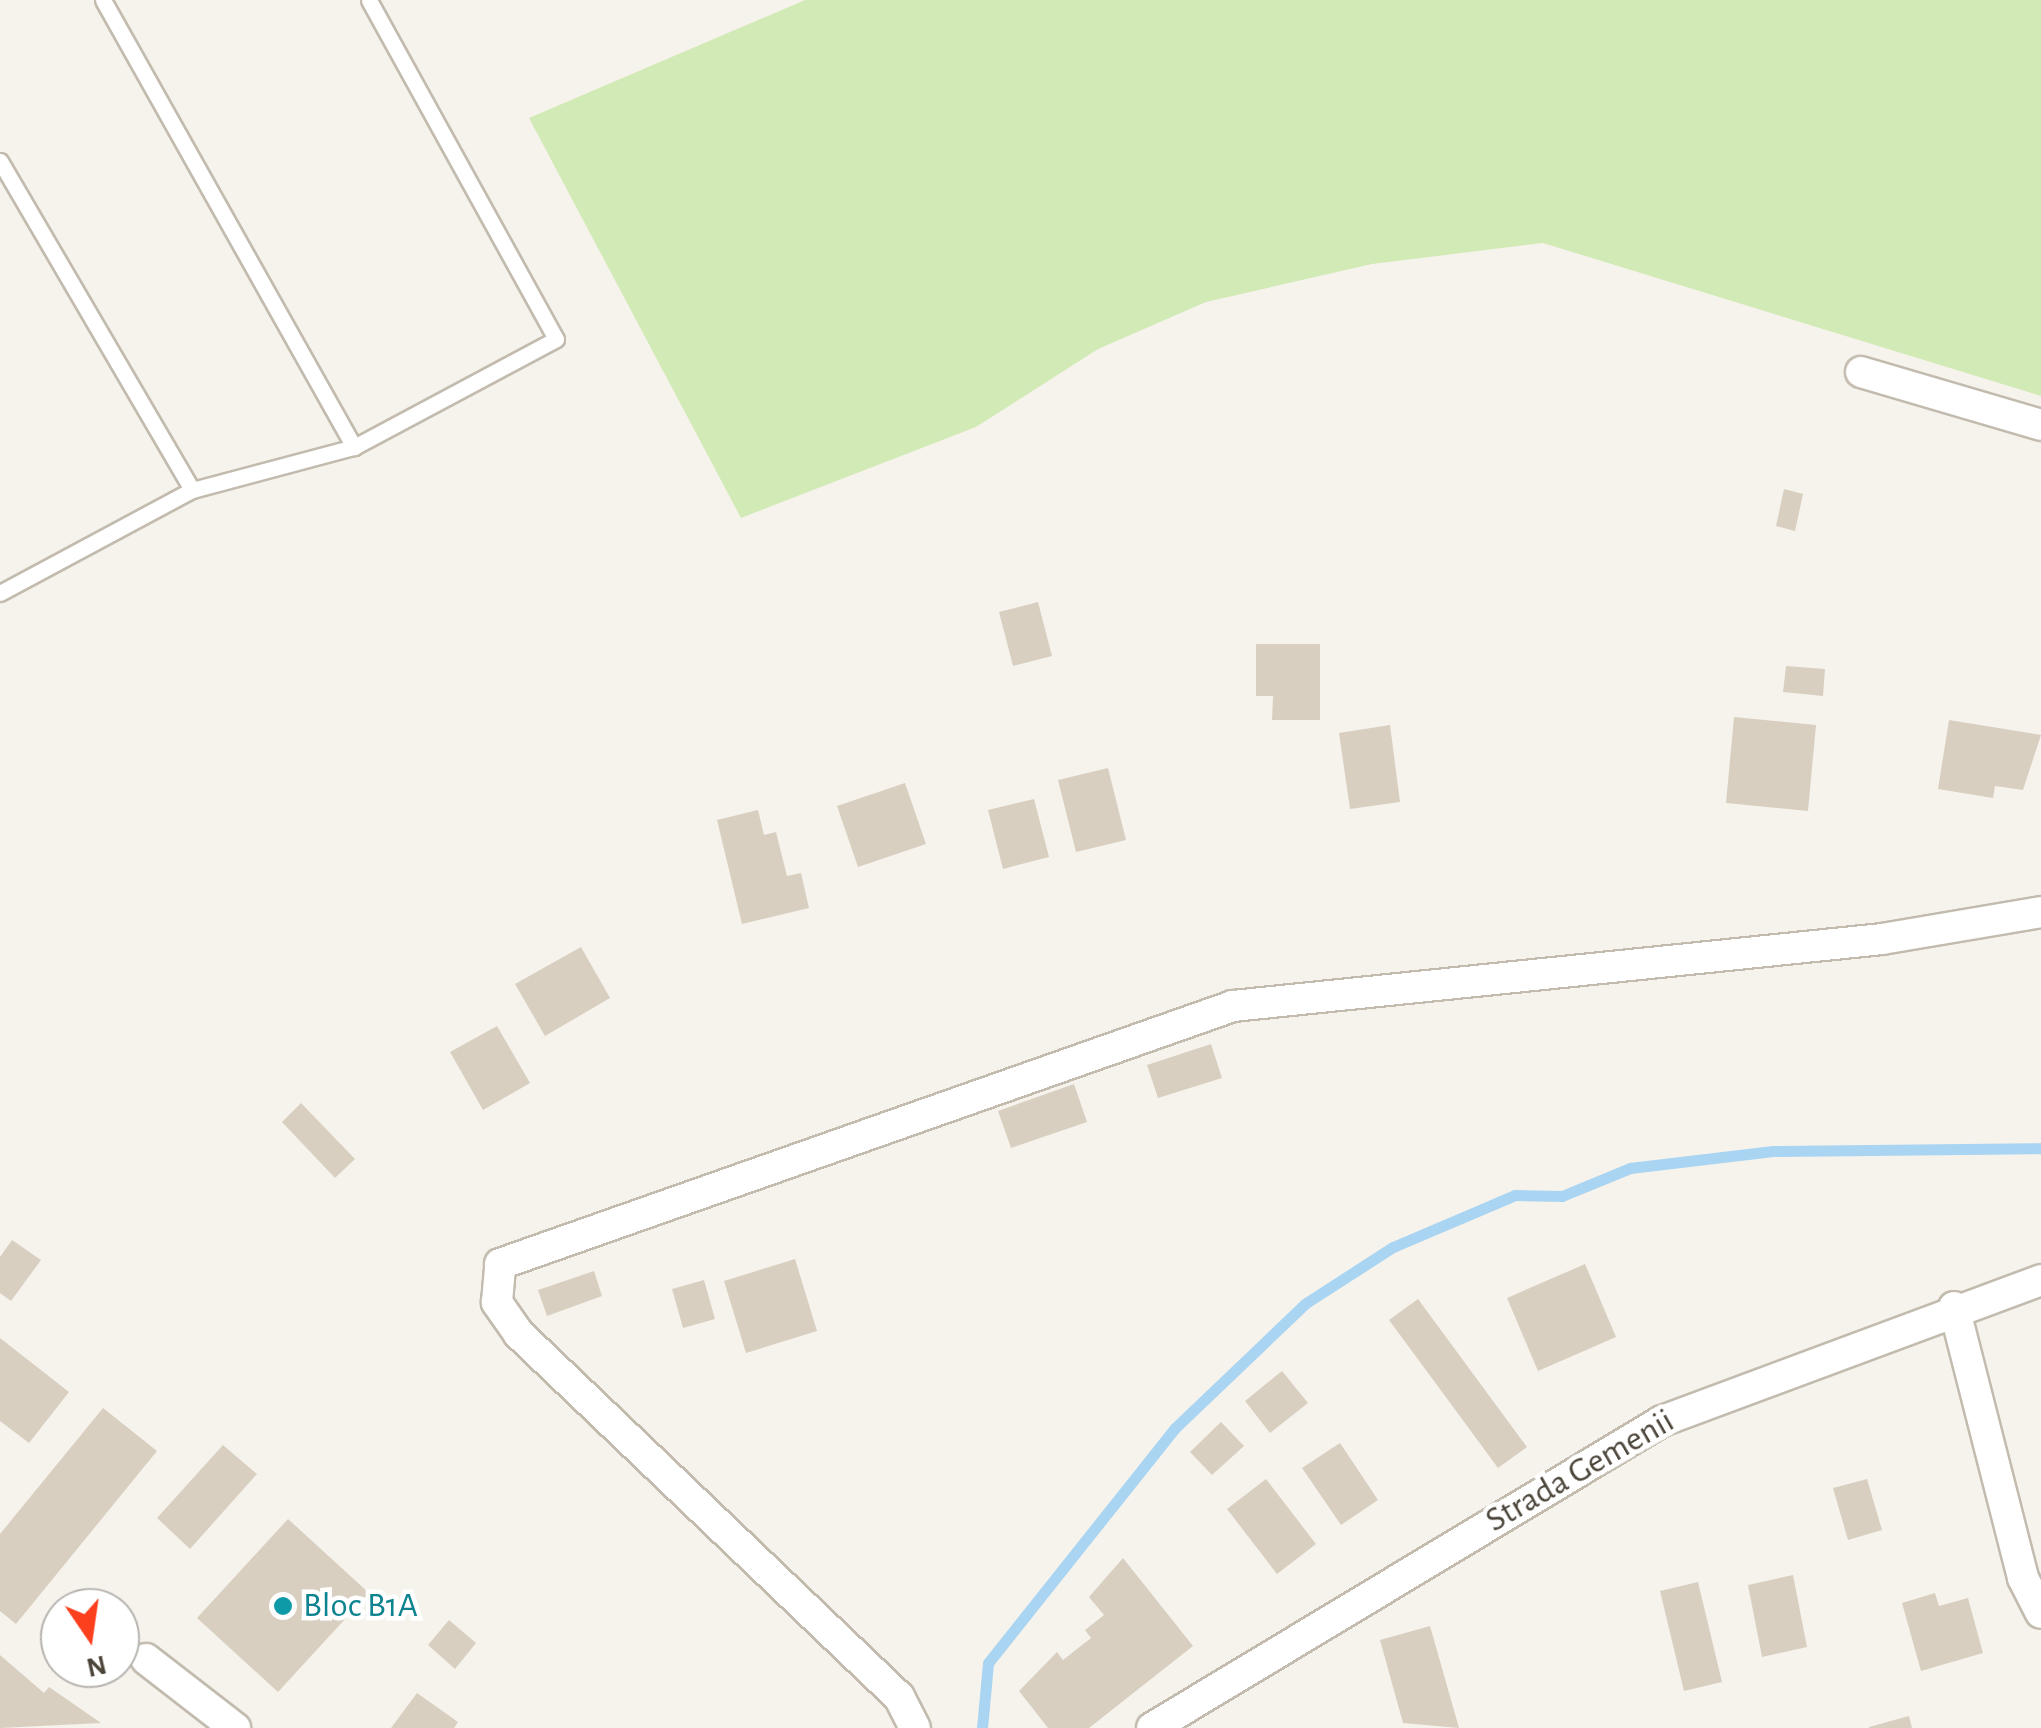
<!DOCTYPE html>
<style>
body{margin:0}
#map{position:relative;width:2041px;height:1728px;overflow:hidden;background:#f6f3ec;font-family:"Alegreya Sans",sans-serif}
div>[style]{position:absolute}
.green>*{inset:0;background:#d2eab5}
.stream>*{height:11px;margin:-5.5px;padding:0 5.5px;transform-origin:5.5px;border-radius:5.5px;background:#a9d4f2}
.building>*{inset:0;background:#d8cfc1}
.roads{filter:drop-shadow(2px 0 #c2bbae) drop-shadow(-2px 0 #c2bbae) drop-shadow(0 2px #c2bbae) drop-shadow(0 -2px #c2bbae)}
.lane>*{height:15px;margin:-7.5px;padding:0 7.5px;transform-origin:7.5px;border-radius:7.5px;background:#fff}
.street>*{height:30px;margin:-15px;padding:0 15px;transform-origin:15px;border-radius:15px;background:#fff}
.dots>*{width:28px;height:28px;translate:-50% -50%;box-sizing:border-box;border:5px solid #fff;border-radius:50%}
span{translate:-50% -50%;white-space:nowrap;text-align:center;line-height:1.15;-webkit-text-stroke:9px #fff;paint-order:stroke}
.street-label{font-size:35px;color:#4b4439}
.culture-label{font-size:35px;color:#0d838f}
.left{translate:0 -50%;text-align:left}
.north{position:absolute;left:40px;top:1588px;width:100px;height:100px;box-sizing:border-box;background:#fff;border:2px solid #b7b4b0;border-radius:50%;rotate:167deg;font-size:28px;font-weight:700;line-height:40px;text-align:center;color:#4b4439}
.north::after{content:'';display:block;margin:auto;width:35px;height:45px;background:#fc3f1d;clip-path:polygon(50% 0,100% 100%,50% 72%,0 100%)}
</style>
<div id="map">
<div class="green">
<i style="clip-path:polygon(805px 0,2041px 0,2041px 396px,1543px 243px,1372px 264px,1206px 302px,1098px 349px,976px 427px,741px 518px,529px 118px)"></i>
</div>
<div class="stream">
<i style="left:982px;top:1728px;width:65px;rotate:-84.7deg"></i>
<i style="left:988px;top:1663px;width:300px;rotate:-51.5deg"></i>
<i style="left:1175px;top:1428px;width:181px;rotate:-43.7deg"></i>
<i style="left:1306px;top:1303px;width:103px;rotate:-32.8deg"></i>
<i style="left:1393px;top:1247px;width:133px;rotate:-23.1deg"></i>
<i style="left:1515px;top:1195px;width:47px;rotate:1.2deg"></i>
<i style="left:1562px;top:1196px;width:74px;rotate:-22.4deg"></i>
<i style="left:1630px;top:1168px;width:144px;rotate:-6.8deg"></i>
<i style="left:1773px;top:1151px;width:268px;rotate:-0.6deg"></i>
</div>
<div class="building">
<i style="clip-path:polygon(1784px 489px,1803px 494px,1795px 531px,1776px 526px)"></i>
<i style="clip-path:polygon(1038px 602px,1052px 656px,1013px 666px,999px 612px)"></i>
<i style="clip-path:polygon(1256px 644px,1320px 644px,1320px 720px,1272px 720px,1273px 696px,1256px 696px)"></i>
<i style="clip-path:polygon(1786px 666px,1825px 669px,1823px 696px,1783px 692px)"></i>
<i style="clip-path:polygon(1734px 717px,1816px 725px,1808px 811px,1726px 803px)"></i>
<i style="clip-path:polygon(1949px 720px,2041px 735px,2023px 790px,1995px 786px,1993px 798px,1938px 789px)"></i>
<i style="clip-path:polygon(1390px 725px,1400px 802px,1350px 809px,1339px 733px)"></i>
<i style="clip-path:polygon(1108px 768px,1126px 840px,1076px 852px,1058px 780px)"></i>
<i style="clip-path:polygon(905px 783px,926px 844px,858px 867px,837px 806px)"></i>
<i style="clip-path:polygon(1034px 799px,1049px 857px,1003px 869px,988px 810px)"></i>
<i style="clip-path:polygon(758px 810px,764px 835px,776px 832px,787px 876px,801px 873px,809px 908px,742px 924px,717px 820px)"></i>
<i style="clip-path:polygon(581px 947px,610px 998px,545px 1036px,515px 984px)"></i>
<i style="clip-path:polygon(497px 1026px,530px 1083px,483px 1110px,450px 1052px)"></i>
<i style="clip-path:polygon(1211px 1044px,1222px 1078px,1158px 1098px,1147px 1065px)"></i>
<i style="clip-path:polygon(1074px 1084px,1087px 1122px,1011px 1148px,998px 1111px)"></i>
<i style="clip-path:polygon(301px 1103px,355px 1159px,335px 1178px,282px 1122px)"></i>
<i style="clip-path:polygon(12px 1240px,41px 1260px,11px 1301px,0 1293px,0 1257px)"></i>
<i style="clip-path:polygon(795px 1259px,817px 1331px,746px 1353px,724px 1281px)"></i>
<i style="clip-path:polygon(1585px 1264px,1616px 1337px,1538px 1371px,1507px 1298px)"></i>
<i style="clip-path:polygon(594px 1271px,602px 1296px,547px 1316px,538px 1290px)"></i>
<i style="clip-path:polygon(704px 1280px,715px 1319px,683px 1328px,672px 1289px)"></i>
<i style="clip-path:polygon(1418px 1299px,1527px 1447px,1498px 1468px,1389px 1320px)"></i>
<i style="clip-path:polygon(0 1338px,69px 1392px,29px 1443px,0 1421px)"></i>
<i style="clip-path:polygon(1282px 1371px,1308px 1403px,1270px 1433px,1245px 1401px)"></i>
<i style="clip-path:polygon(103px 1408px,157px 1451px,16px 1624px,0 1611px,0 1534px)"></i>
<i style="clip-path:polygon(1221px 1422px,1244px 1446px,1212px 1475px,1190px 1452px)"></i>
<i style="clip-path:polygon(1340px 1443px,1378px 1500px,1341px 1525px,1302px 1468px)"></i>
<i style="clip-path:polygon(223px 1445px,257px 1474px,190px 1549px,157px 1518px)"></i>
<i style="clip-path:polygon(1266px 1479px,1316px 1544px,1277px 1574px,1227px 1509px)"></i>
<i style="clip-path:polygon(1867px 1479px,1882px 1530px,1848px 1540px,1833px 1488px)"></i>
<i style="clip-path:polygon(288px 1519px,369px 1593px,278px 1692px,197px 1618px)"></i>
<i style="clip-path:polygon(1123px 1558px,1193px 1646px,1089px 1728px,1048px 1728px,1019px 1691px,1057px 1652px,1063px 1660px,1091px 1638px,1085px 1630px,1104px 1615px,1089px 1597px)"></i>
<i style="clip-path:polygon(1793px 1575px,1807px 1647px,1762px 1657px,1748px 1585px)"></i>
<i style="clip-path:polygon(1698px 1582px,1722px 1682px,1684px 1691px,1660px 1591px)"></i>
<i style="clip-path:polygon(1935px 1593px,1939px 1606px,1968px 1598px,1983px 1653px,1921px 1671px,1902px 1603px)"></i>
<i style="clip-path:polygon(449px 1620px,476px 1643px,455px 1669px,428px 1645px)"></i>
<i style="clip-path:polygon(1430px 1626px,1459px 1728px,1403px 1723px,1380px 1640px)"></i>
<i style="clip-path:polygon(0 1655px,44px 1693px,49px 1687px,101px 1723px,0 1728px)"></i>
<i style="clip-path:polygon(417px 1693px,458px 1722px,454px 1728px,391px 1728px)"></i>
<i style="clip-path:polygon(1909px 1716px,1912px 1728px,1869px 1728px,1869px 1727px)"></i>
</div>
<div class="roads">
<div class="lane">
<i style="left:103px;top:0;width:513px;rotate:60.68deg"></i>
<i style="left:354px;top:447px;width:229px;rotate:-28.1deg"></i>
<i style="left:556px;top:339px;width:387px;rotate:-118.9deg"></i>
<i style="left:0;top:161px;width:381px;rotate:59.7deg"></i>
<i style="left:192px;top:490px;width:218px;rotate:151.8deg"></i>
<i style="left:192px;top:490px;width:168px;rotate:-14.9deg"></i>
</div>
<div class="street">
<i style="left:1861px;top:372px;width:188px;rotate:16.4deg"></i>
<i style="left:1954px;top:1307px;width:280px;rotate:75.7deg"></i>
<i style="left:2023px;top:1578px;width:39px;rotate:63deg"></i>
<i style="left:146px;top:1659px;width:113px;rotate:37.8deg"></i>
<i style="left:915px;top:1728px;width:35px;rotate:-117deg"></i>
<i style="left:899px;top:1697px;width:526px;rotate:-136.31deg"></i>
<i style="left:519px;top:1334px;width:39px;rotate:-125deg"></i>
<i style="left:497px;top:1302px;width:38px;rotate:-85deg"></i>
<i style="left:500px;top:1264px;width:777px;rotate:-19.39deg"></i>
<i style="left:1233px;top:1006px;width:652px;rotate:-5.89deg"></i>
<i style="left:1882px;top:939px;width:161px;rotate:-9.6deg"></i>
<i style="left:1152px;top:1728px;width:595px;rotate:-31.05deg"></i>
<i style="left:1662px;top:1421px;width:404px;rotate:-20.4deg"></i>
</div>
</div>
<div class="dots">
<i style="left:283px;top:1606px;background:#0f9aa8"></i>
</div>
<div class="street-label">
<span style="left:1580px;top:1471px;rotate:-30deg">Strada Gemenii</span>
</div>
<div class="culture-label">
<span class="left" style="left:303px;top:1606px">Bloc B1A</span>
</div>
<div class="north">N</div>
</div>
